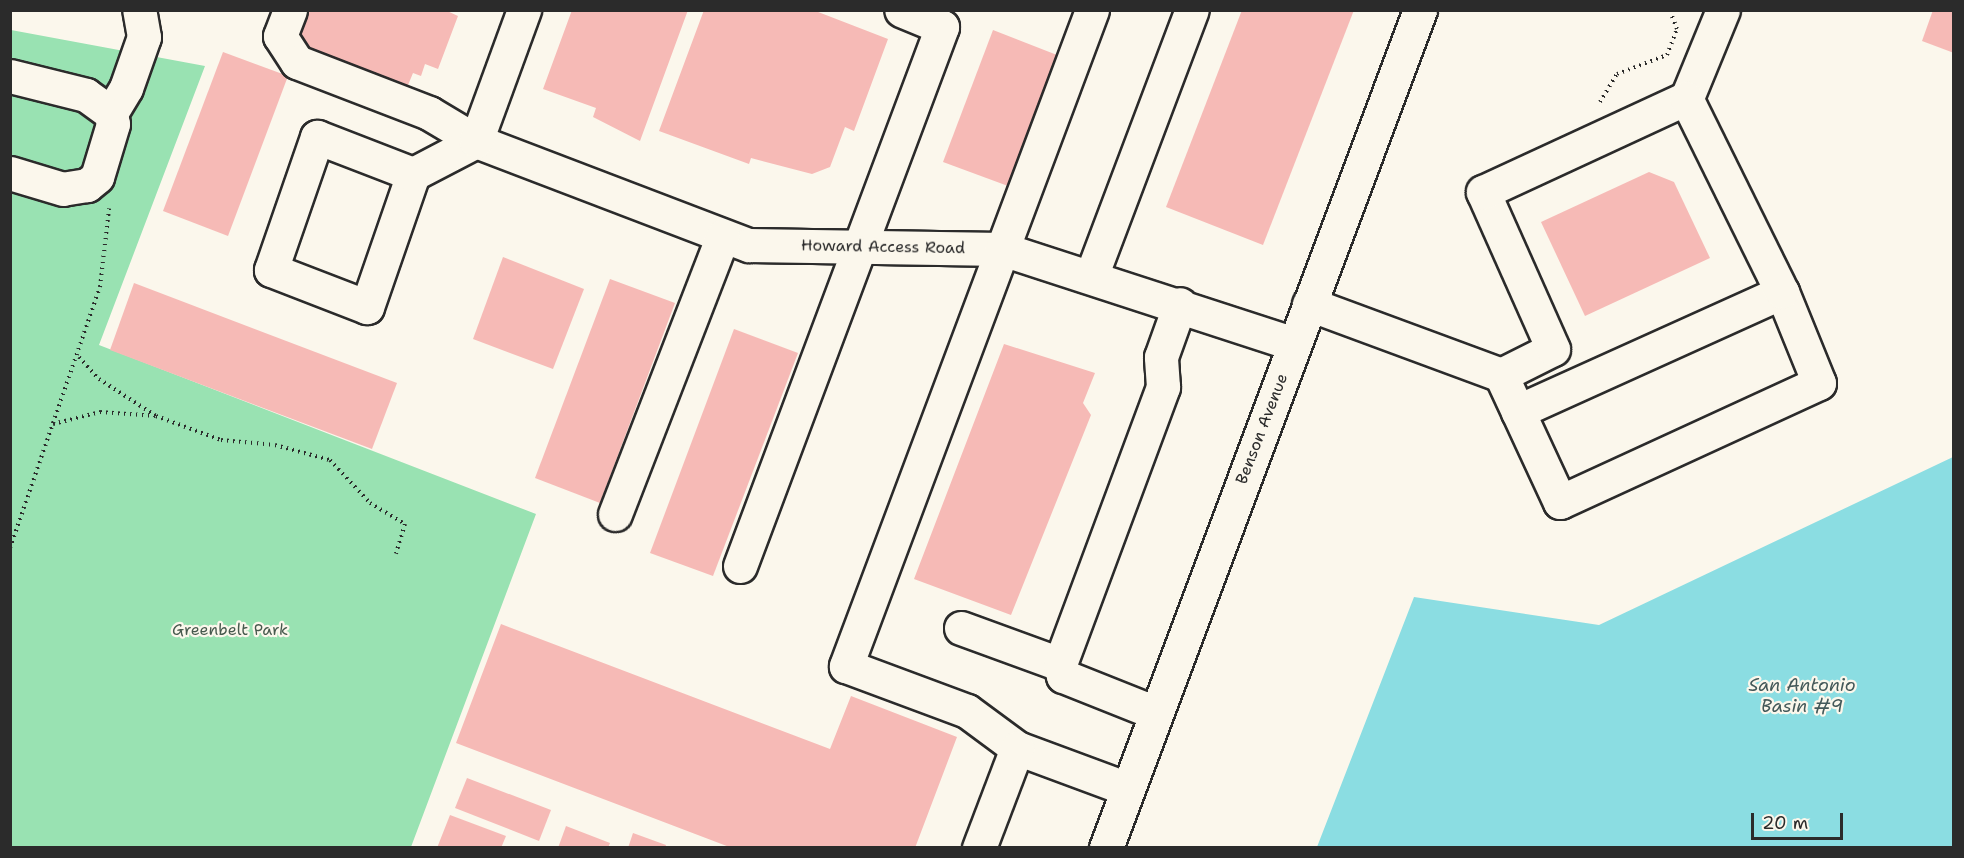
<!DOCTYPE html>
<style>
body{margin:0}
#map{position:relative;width:1964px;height:858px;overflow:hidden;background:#fbf7ec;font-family:"Shantell Sans",sans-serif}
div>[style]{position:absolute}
.green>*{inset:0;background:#99e2b2}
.water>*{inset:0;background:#8bdde2}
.building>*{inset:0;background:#f6bab6}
.path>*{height:4px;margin-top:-2px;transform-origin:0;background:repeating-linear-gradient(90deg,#2b2b2b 0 1.5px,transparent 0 6px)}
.roads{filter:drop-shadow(2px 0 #2b2b2b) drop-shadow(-2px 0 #2b2b2b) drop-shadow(0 2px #2b2b2b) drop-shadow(0 -2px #2b2b2b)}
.minor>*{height:33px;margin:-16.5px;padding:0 16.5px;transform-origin:16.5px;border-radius:16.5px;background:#fbf7ec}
.major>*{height:33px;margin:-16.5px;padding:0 16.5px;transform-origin:16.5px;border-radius:16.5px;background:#fbf7ec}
span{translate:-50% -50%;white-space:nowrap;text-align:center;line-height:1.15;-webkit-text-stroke:4.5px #fbf7ec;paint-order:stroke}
.street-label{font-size:16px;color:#2b2b2b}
.park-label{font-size:16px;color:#46594d}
.water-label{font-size:18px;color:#435859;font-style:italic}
.frame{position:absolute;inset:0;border:12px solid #2b2b2b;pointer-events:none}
.scale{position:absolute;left:1751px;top:813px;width:92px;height:27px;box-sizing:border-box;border:3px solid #2b2b2b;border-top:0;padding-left:8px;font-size:18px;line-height:21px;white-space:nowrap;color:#2b2b2b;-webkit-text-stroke:4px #fbf7ec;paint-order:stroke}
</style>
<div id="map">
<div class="green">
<i style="clip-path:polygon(11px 30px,205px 66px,99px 345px,536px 514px,411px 847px,11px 847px)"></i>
</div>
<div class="water">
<i style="clip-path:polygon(1953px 457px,1953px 847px,1317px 847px,1414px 597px,1599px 625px)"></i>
</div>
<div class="building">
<i style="clip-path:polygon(307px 10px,445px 10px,458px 16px,438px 69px,425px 64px,421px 76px,413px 73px,406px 90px,306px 52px,296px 41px)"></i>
<i style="clip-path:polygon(572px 10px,688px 10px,640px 141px,593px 117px,596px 108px,543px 89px)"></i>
<i style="clip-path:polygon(704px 10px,813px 10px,888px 39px,854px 131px,845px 127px,830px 167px,812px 174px,751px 158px,749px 164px,659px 131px)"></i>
<i style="clip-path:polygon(1242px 10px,1354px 10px,1263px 245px,1166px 207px)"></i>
<i style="clip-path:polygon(1933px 10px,1954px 10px,1954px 53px,1922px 41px)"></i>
<i style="clip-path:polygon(993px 30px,1057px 55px,1008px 186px,943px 162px)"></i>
<i style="clip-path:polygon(223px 52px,288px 76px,228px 236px,163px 211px)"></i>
<i style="clip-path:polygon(1649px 172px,1674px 182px,1710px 258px,1585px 316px,1541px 222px)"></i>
<i style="clip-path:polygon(503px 257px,584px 289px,553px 369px,473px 339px)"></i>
<i style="clip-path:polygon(610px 279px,675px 303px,600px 503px,535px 478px)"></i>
<i style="clip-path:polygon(134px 283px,397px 383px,372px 449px,110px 350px)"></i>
<i style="clip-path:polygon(734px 329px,798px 353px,713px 576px,650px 553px)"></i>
<i style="clip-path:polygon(1004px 344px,1095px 373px,1083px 403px,1091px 415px,1011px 615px,914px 579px)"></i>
<i style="clip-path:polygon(501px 624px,830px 749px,851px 696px,957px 737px,915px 848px,732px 848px,456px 743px)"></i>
<i style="clip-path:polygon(467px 778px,551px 810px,539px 841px,455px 808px)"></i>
<i style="clip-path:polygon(450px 815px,506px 836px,501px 848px,437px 848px)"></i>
<i style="clip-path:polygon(566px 826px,610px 843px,608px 848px,558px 848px)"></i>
<i style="clip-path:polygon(633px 833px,666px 845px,665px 848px,628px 848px)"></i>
</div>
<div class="path">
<i style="left:1600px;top:102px;width:33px;rotate:-59deg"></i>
<i style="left:1617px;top:74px;width:53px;rotate:-20.8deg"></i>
<i style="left:1667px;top:55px;width:28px;rotate:-69deg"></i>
<i style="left:1677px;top:29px;width:14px;rotate:-111deg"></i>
<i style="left:79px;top:357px;width:30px;rotate:48deg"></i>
<i style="left:99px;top:379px;width:68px;rotate:33deg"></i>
<i style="left:53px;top:424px;width:49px;rotate:-14.3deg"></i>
<i style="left:100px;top:412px;width:56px;rotate:4.1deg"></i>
<i style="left:156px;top:416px;width:69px;rotate:20.3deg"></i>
<i style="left:221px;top:440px;width:54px;rotate:5.3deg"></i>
<i style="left:275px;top:445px;width:57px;rotate:15.3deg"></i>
<i style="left:330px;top:460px;width:59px;rotate:47.1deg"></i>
<i style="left:370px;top:503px;width:41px;rotate:31deg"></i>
<i style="left:405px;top:524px;width:31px;rotate:107deg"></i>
<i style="left:10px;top:548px;width:276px;rotate:-71deg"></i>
<i style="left:100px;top:287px;width:79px;rotate:-83.4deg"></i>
</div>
<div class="roads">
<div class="minor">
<i style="left:290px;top:10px;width:28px;rotate:111deg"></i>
<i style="left:280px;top:36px;width:31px;rotate:57deg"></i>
<i style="left:297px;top:62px;width:142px;rotate:21.1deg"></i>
<i style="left:429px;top:113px;width:55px;rotate:30.8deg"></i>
<i style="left:476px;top:141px;width:292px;rotate:20.9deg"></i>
<i style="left:749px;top:245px;width:253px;rotate:0.9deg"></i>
<i style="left:1002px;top:249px;width:307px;rotate:18deg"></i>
<i style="left:1092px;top:10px;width:701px;rotate:110.56deg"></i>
<i style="left:846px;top:666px;width:129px;rotate:20.4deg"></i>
<i style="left:967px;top:711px;width:62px;rotate:36.5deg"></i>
<i style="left:1017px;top:748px;width:118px;rotate:20.3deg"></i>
<i style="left:10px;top:76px;width:78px;rotate:14deg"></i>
<i style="left:86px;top:95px;width:31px;rotate:36deg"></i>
<i style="left:111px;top:113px;width:11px;rotate:80deg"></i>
<i style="left:113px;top:124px;width:55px;rotate:106.8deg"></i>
<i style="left:97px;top:177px;width:13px;rotate:141deg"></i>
<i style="left:87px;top:185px;width:24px;rotate:171deg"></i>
<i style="left:63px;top:189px;width:55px;rotate:-163.2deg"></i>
<i style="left:1686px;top:100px;width:97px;rotate:-67.7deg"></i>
<i style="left:111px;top:113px;width:29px;rotate:-59deg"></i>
<i style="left:126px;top:88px;width:54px;rotate:-70.6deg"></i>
<i style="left:144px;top:37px;width:27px;rotate:-100deg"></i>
<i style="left:413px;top:174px;width:141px;rotate:109.1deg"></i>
<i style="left:367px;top:307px;width:103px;rotate:-158.9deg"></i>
<i style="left:271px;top:270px;width:141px;rotate:-70.9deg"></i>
<i style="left:317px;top:137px;width:103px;rotate:21.1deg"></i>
<i style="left:413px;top:174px;width:71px;rotate:-27.6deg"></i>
<i style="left:476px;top:141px;width:140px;rotate:-69.9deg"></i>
<i style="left:1092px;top:274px;width:282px;rotate:-69.3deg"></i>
<i style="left:1309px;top:304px;width:205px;rotate:20.3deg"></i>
<i style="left:1501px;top:375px;width:140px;rotate:65.1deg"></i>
<i style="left:1560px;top:502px;width:285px;rotate:-24.7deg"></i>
<i style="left:1819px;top:383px;width:98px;rotate:-112.1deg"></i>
<i style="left:1782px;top:292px;width:290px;rotate:155.7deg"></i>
<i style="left:1501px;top:375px;width:58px;rotate:-26.6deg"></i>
<i style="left:1553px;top:349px;width:172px;rotate:-114deg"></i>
<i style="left:1483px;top:192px;width:224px;rotate:-24.8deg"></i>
<i style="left:1686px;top:98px;width:216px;rotate:63.7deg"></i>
<i style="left:615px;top:514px;width:298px;rotate:-68.8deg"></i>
<i style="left:740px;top:566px;width:576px;rotate:-69.46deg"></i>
<i style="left:942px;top:27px;width:44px;rotate:-157.5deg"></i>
<i style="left:961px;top:628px;width:105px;rotate:20deg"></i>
<i style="left:1156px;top:713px;width:100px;rotate:-158.3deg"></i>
<i style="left:1063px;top:676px;width:12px;rotate:-104deg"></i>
<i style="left:1060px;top:664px;width:296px;rotate:-69.6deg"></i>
<i style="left:1163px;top:387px;width:30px;rotate:-94deg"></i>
<i style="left:1161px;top:357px;width:56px;rotate:-70.3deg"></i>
<i style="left:979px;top:848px;width:107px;rotate:-69.2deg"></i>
</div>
<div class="major">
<i style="left:1106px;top:848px;width:895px;rotate:-69.46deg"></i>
</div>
</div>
<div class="street-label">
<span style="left:883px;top:247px;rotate:1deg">Howard Access Road</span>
<span style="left:1262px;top:429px;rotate:-69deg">Benson Avenue</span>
</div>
<div class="park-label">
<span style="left:230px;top:630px">Greenbelt Park</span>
</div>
<div class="water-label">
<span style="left:1802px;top:696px">San Antonio<br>Basin #9</span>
</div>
<div class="frame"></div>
<div class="scale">20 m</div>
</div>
